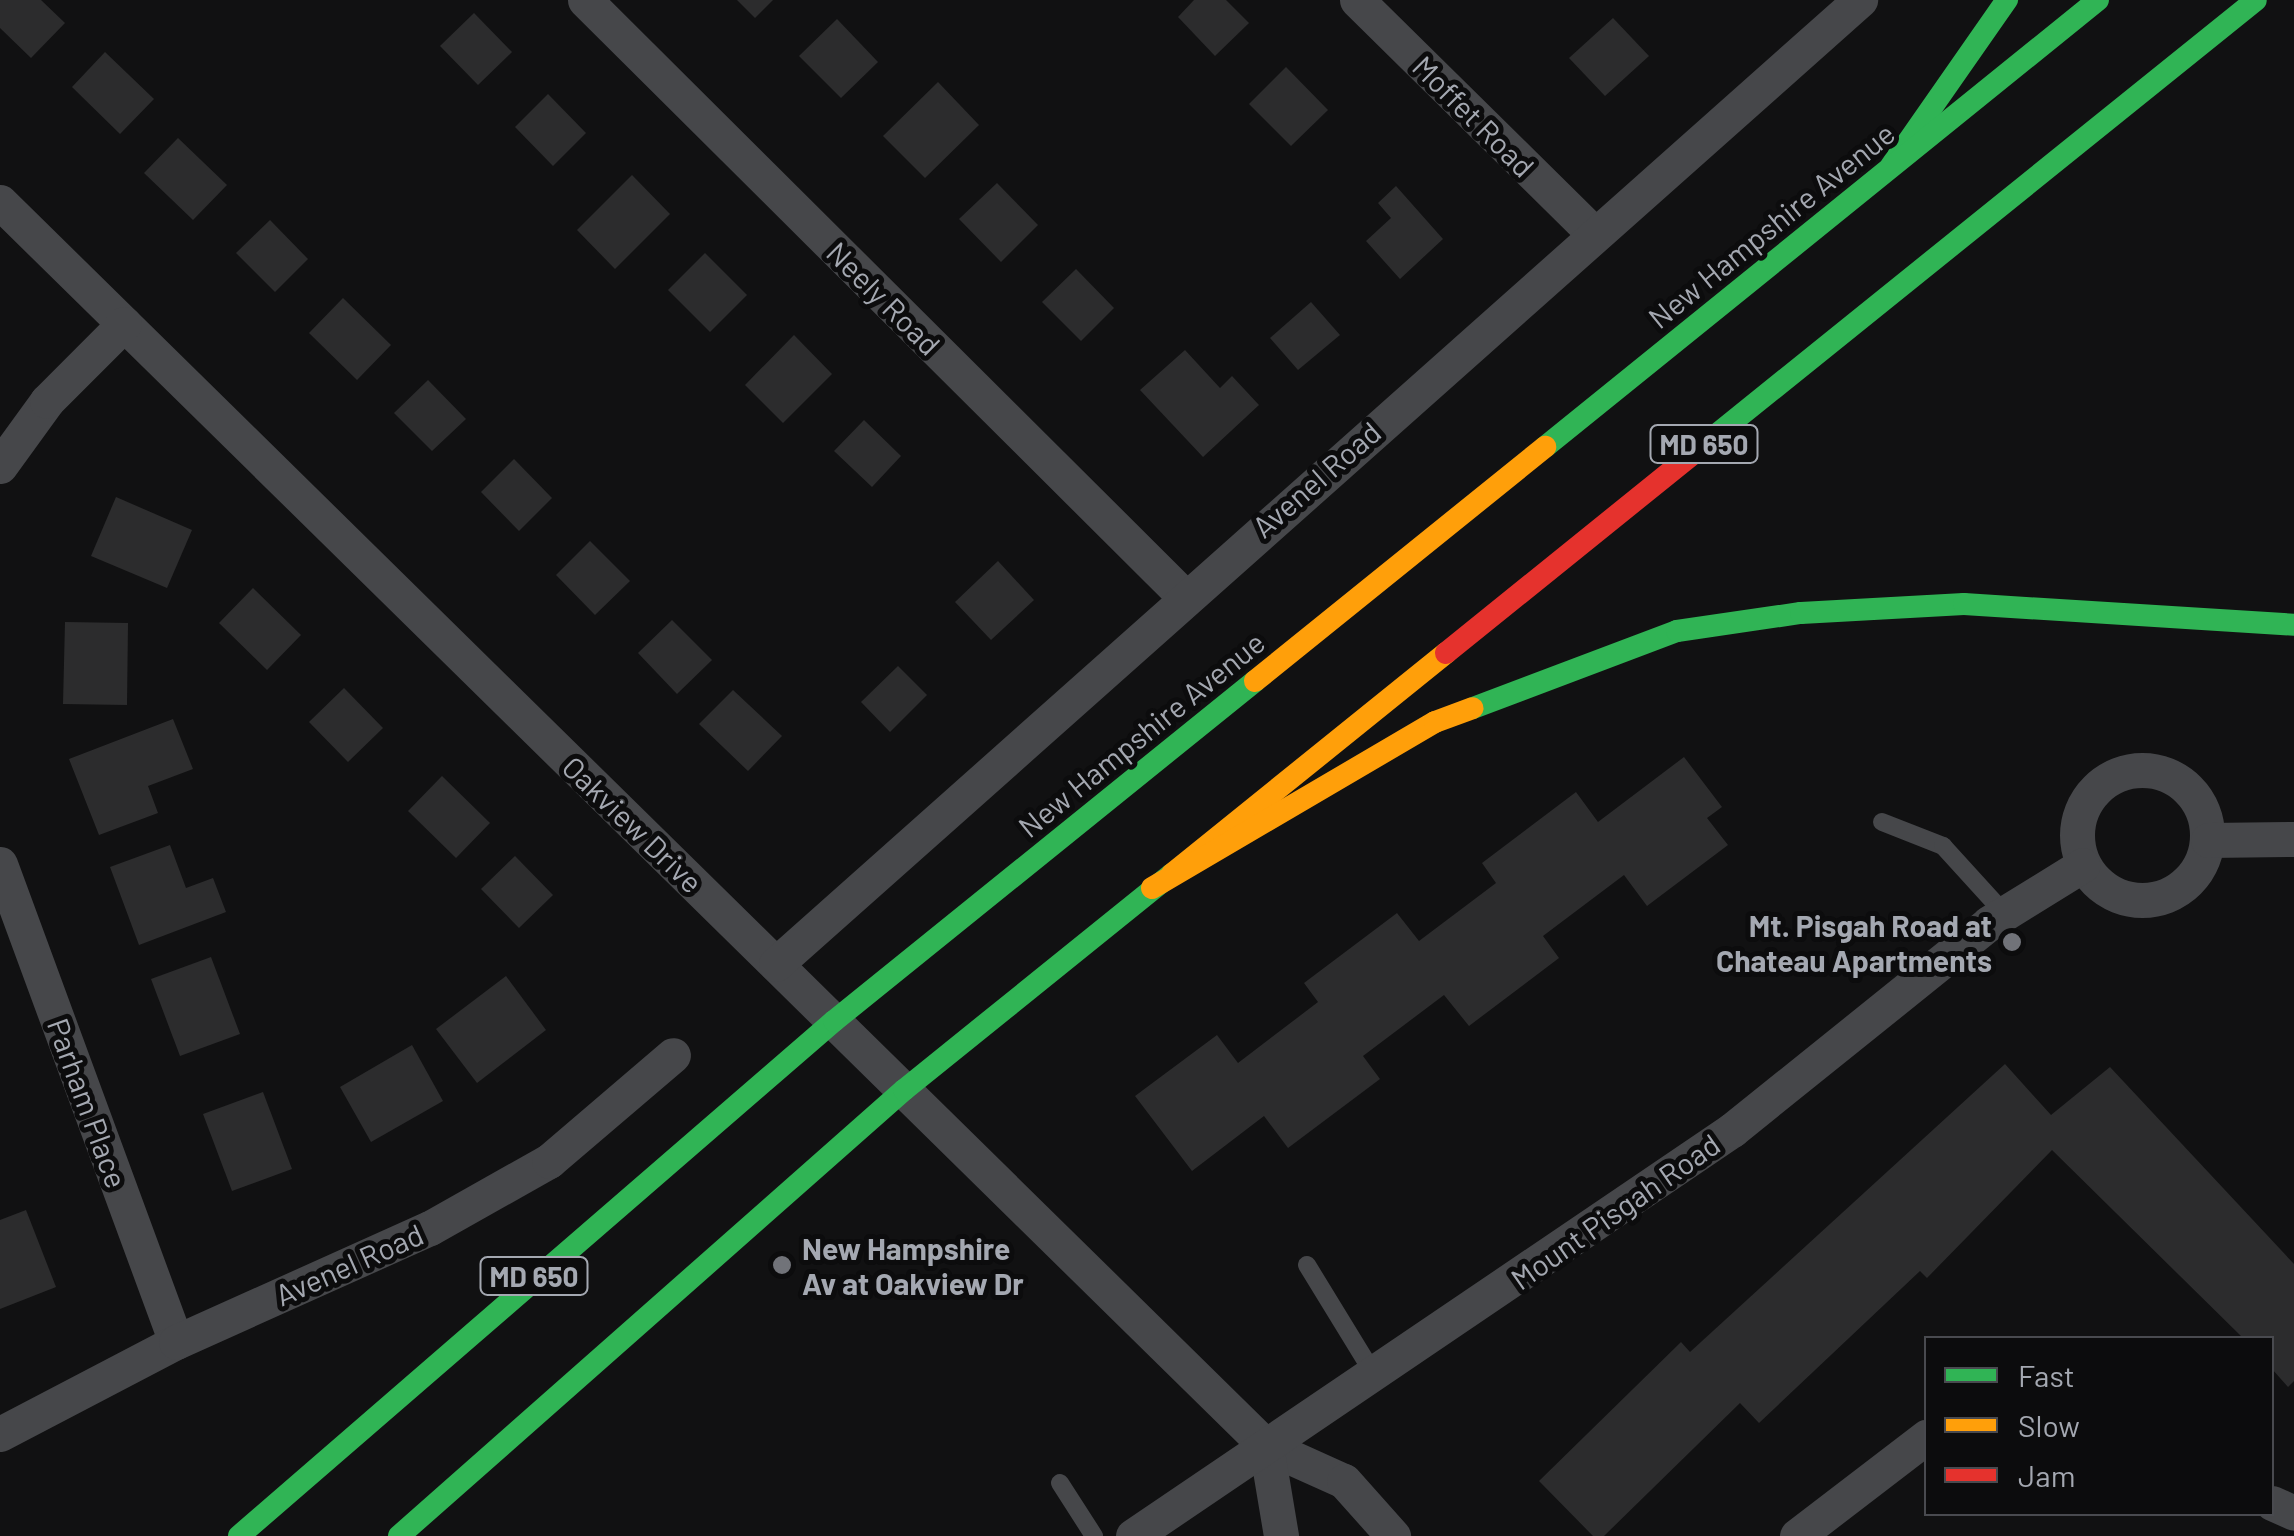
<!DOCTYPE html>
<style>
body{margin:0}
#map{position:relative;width:2294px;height:1536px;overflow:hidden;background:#111112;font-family:Barlow,sans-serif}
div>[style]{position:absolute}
.building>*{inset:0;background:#2c2c2d}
.lane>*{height:18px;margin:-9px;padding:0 9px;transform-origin:9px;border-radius:9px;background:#46474a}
.street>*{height:35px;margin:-17.5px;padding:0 17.5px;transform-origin:17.5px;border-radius:17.5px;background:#46474a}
.street>.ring{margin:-17.5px;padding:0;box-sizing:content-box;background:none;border:35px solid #46474a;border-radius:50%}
.fast>*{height:22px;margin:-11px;padding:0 11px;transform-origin:11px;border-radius:11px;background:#30b455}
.slow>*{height:22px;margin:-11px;padding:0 11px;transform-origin:11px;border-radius:11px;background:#ff9f0a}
.jam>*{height:22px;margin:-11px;padding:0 11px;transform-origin:11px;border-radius:11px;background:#e5322d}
.dots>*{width:28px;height:28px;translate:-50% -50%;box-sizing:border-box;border:5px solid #0c0c0d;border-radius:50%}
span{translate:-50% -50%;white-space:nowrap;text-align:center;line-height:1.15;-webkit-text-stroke:10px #0c0c0d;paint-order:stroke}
.shield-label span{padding:2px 8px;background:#0c0c0d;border:2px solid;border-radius:8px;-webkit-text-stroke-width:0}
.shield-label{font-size:28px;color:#a4a8b1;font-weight:700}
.street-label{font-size:30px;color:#a4a8b1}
.poi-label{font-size:30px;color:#a4a8b1;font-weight:700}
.right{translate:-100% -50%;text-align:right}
.left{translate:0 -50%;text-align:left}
.legend{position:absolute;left:1924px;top:1336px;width:350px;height:180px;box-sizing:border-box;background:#0c0c0d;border:2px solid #494a4f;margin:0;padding:12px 18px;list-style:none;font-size:30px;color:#a4a8b1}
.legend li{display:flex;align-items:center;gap:20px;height:50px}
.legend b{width:50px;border:2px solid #494a4f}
</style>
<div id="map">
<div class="building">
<i style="clip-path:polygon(0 0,41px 0,65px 23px,31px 58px,0 28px)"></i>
<i style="clip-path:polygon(737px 0,773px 0,755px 18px)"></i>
<i style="clip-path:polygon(1194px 0,1226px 0,1249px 23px,1215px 56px,1178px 17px)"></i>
<i style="clip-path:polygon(474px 13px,512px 52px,478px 85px,440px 46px)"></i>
<i style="clip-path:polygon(1613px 18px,1649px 56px,1605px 96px,1569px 58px)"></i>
<i style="clip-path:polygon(837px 19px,878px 62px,841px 98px,799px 56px)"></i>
<i style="clip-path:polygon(105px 52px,154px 99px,120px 134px,72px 87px)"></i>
<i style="clip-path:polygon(1286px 67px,1328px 110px,1291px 146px,1249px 104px)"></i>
<i style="clip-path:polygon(938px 82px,979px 125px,925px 178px,883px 136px)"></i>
<i style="clip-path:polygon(548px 94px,586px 133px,553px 166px,515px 127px)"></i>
<i style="clip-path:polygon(178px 138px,227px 185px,193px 220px,144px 173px)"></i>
<i style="clip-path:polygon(632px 175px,670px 214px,615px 269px,577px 230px)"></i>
<i style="clip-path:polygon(997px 183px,1038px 225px,1001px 262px,959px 219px)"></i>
<i style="clip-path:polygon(1396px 186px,1443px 239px,1400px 279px,1366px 241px,1391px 218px,1378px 203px)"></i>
<i style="clip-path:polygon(270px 220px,308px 259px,275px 292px,236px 253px)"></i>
<i style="clip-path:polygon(705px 253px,747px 295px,710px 332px,668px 290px)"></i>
<i style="clip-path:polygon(1076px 269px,1114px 308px,1081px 341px,1042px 302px)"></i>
<i style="clip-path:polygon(343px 298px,391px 345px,357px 380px,309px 333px)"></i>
<i style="clip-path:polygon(1311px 302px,1340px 335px,1298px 370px,1270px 338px)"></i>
<i style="clip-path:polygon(794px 335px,832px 374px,783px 423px,745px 385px)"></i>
<i style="clip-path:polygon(1185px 350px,1220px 388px,1232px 376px,1259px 405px,1203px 457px,1140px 390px)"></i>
<i style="clip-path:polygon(428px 380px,466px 419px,432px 451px,394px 413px)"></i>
<i style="clip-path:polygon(864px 420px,901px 456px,872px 487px,834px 451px)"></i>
<i style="clip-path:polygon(514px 459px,552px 498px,519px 531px,481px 492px)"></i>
<i style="clip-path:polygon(116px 497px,192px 530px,167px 588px,91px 556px)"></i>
<i style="clip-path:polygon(590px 541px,630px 581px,595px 615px,556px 575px)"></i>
<i style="clip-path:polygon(998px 561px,1034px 600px,991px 640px,955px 602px)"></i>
<i style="clip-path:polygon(253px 588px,301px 635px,267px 670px,219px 623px)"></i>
<i style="clip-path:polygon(672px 620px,712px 660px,677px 694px,638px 653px)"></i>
<i style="clip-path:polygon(65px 622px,128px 623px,127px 705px,63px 704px)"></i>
<i style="clip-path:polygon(898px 666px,927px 695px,890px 732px,861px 702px)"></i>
<i style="clip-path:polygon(344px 688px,383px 728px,348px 762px,309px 722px)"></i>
<i style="clip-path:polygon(733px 690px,782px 736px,748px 771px,699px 724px)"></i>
<i style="clip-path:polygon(173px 719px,193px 769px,148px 786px,158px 813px,99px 835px,69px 759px)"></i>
<i style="clip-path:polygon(1684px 757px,1722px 807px,1707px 818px,1728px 845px,1647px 906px,1624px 875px,1543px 936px,1559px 958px,1469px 1026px,1444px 995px,1363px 1056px,1380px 1079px,1288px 1148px,1264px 1116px,1192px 1171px,1135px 1096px,1217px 1035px,1238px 1063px,1318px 1002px,1304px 983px,1397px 913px,1419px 941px,1496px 883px,1482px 863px,1576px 792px,1598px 822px)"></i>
<i style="clip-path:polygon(442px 776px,490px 823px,456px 858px,408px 811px)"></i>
<i style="clip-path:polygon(170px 845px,186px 888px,213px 878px,226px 912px,139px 945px,110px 867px)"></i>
<i style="clip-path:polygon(515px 856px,553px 895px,519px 928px,481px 889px)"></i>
<i style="clip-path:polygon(211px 957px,240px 1034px,180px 1056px,151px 979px)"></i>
<i style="clip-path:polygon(506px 976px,546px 1030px,477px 1083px,436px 1029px)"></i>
<i style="clip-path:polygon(412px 1045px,443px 1101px,371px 1142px,340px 1087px)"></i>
<i style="clip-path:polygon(2005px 1064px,2051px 1115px,2110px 1067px,2294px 1264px,2294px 1381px,2288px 1387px,2272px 1369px,2272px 1338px,2243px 1338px,2052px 1150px,1927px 1278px,1920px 1271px,1759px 1423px,1740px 1403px,1604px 1536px,1593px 1536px,1539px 1481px,1681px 1342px,1690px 1352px)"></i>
<i style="clip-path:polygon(263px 1092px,292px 1169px,232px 1191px,203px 1114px)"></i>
<i style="clip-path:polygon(26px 1210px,56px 1287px,0 1309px,0 1220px)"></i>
</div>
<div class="lane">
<i style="left:1882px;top:822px;width:66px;rotate:21.5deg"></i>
<i style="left:1943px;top:846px;width:91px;rotate:47.7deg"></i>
<i style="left:1307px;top:1265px;width:130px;rotate:58.5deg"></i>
<i style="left:1060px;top:1483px;width:63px;rotate:57.3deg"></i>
</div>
<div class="street">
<i style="left:585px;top:0;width:845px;rotate:44.86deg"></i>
<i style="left:1357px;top:0;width:330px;rotate:44.6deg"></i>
<i style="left:0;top:202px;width:1775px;rotate:44.5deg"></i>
<i style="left:1266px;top:1446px;width:85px;rotate:24.2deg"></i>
<i style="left:1344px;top:1481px;width:74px;rotate:48.3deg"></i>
<i style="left:0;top:466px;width:80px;rotate:-54.1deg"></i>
<i style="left:47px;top:401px;width:109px;rotate:-45deg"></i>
<i class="ring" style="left:2077px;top:770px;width:95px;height:95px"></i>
<i style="left:2208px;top:840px;width:86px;rotate:-0.7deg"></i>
<i style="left:0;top:864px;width:509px;rotate:69.79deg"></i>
<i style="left:776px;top:964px;width:1451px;rotate:-41.65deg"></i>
<i style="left:0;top:1434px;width:199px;rotate:-27.6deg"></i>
<i style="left:176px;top:1342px;width:278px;rotate:-24.2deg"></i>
<i style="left:430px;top:1228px;width:137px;rotate:-29.4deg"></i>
<i style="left:549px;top:1161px;width:163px;rotate:-40.5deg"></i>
<i style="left:1266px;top:1446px;width:91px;rotate:80.5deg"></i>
<i style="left:2272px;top:1503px;width:24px;rotate:24deg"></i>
<i style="left:1133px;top:1536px;width:724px;rotate:-34.13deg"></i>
<i style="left:1732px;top:1130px;width:330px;rotate:-38.8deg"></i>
<i style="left:1989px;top:923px;width:110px;rotate:-31.7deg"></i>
<i style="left:1797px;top:1536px;width:163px;rotate:-37.5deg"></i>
</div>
<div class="fast">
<i style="left:1891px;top:166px;width:203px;rotate:-55.1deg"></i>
<i style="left:1716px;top:435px;width:693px;rotate:-38.85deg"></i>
<i style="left:1545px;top:447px;width:711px;rotate:-38.95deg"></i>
<i style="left:1473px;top:708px;width:218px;rotate:-20.7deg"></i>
<i style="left:1677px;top:631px;width:125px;rotate:-8.3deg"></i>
<i style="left:1801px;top:613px;width:163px;rotate:-3.2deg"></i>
<i style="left:1964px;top:604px;width:331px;rotate:3.6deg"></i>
<i style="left:239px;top:1536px;width:787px;rotate:-40.88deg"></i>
<i style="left:834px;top:1021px;width:541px;rotate:-38.92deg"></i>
<i style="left:399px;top:1536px;width:674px;rotate:-41.45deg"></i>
<i style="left:904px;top:1090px;width:344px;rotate:-38.9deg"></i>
</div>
<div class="slow">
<i style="left:1255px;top:681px;width:373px;rotate:-38.9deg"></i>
<i style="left:1172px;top:874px;width:352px;rotate:-38.9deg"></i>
<i style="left:1152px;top:888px;width:328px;rotate:-30.4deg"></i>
<i style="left:1435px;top:722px;width:40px;rotate:-20.2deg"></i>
</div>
<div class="jam">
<i style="left:1446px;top:653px;width:347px;rotate:-38.9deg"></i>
</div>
<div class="dots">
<i style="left:2012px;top:942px;background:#717379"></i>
<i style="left:782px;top:1265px;background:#717379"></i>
</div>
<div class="shield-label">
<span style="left:1704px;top:444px">MD 650</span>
<span style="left:534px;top:1276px">MD 650</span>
</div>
<div class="street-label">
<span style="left:1474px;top:116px;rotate:45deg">Moffet Road</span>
<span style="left:1771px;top:225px;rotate:-39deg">New Hampshire Avenue</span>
<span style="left:884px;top:298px;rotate:45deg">Neely Road</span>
<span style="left:1316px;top:479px;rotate:-41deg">Avenel Road</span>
<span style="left:1141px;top:734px;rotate:-39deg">New Hampshire Avenue</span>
<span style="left:633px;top:824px;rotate:44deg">Oakview Drive</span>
<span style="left:88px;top:1103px;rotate:70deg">Parham Place</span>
<span style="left:1615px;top:1211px;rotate:-35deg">Mount Pisgah Road</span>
<span style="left:349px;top:1264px;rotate:-24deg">Avenel Road</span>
</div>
<div class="poi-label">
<span class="right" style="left:1992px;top:942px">Mt. Pisgah Road at<br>Chateau Apartments</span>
<span class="left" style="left:802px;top:1265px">New Hampshire<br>Av at Oakview Dr</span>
</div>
<ul class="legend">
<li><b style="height:12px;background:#30b455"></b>Fast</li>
<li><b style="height:12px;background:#ff9f0a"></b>Slow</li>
<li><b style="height:12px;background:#e5322d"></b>Jam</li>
</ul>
</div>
